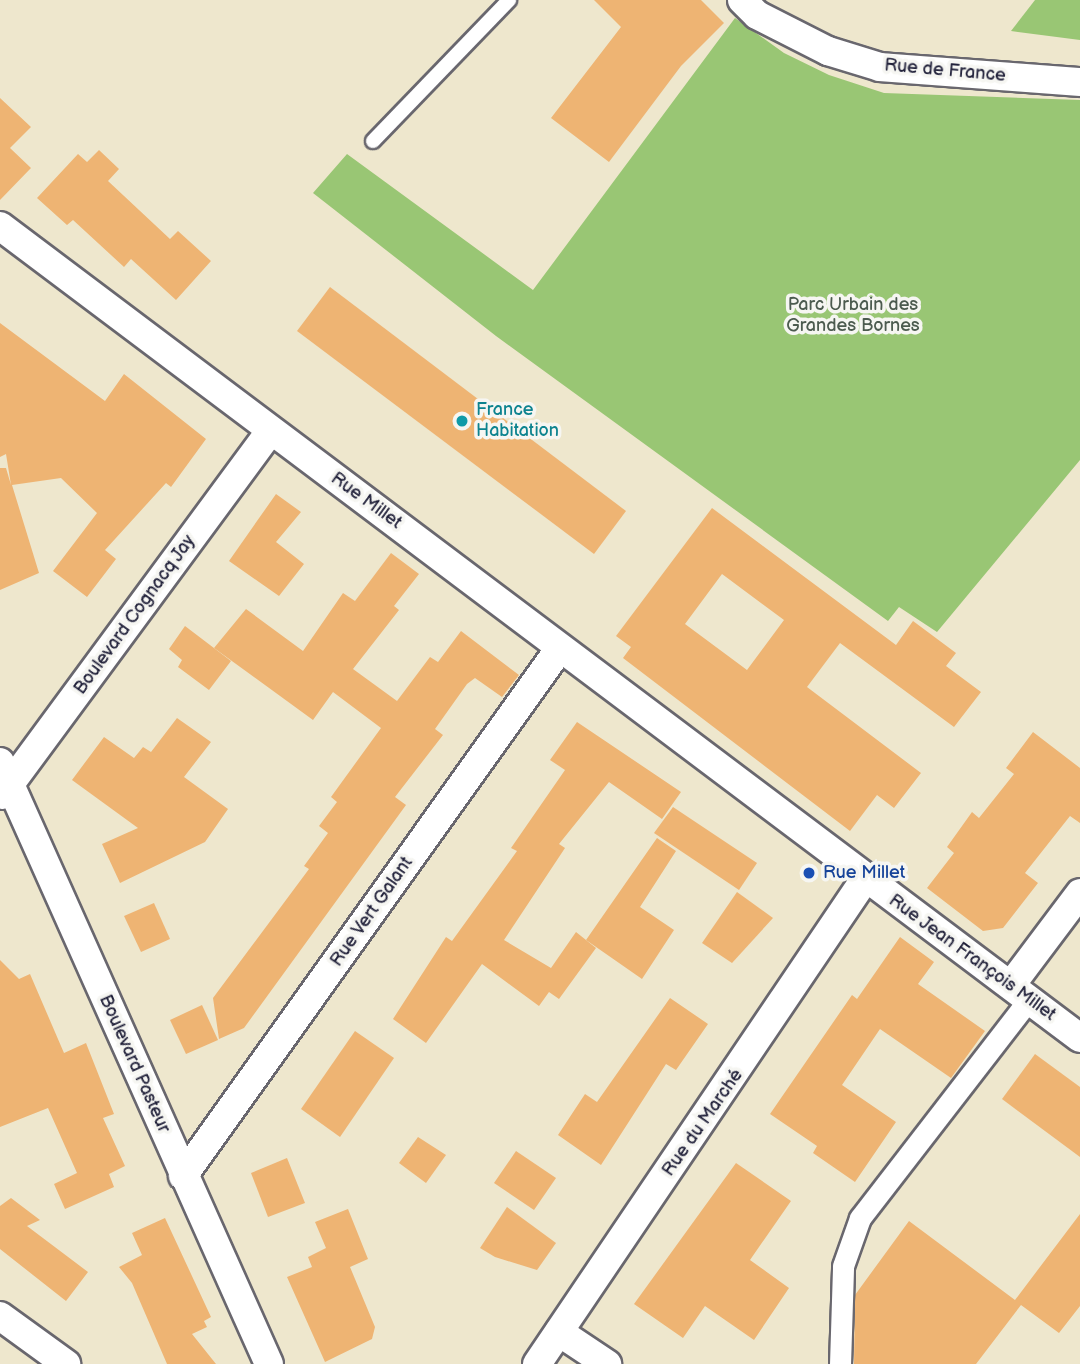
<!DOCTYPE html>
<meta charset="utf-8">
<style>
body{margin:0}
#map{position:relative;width:1080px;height:1364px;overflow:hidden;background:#eee7cd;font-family:"Balsamiq Sans",sans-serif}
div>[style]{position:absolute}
.green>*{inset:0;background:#99c674}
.building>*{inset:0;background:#eeb473}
.roads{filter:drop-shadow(2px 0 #69676e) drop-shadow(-2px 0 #69676e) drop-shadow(0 2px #69676e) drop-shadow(0 -2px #69676e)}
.service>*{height:14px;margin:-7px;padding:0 7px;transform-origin:7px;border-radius:7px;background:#fff}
.pedestrian>*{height:21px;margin:-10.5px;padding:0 10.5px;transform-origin:10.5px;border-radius:10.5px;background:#fff}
.minor>*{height:28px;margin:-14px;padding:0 14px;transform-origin:14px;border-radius:14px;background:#fff}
.dots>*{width:19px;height:19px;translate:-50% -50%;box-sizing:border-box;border:4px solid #f6f6f2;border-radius:50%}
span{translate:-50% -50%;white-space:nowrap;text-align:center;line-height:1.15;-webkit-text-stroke:7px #f6f6f2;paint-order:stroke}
.street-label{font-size:18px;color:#22223b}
.park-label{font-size:18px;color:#4c5b4f}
.culture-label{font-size:18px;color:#0d838f}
.left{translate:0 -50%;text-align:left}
.transit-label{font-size:18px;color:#164399}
</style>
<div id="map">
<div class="green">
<i style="clip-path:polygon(1035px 0,1080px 0,1080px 40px,1011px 31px)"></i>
<i style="clip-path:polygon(735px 18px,784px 53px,829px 75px,884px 93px,1080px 100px,1080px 460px,937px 632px,899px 607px,888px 621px,496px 336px,313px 193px,347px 154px,533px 290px)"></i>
</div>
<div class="building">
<i style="clip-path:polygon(594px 0,701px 0,724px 23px,681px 66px,609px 162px,551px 118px,621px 27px)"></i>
<i style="clip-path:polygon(0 98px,31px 127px,10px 148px,31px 168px,0 200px)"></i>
<i style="clip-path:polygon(99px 150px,119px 169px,108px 181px,170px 239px,178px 231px,211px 261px,176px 300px,131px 259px,124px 267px,73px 220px,67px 225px,37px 198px,78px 154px,87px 162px)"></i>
<i style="clip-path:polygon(330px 287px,626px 511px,594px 554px,297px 331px)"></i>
<i style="clip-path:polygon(0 323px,105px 401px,124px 374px,206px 439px,171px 487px,166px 483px,105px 550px,116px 559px,87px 597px,53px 571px,97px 513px,61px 478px,12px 485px,39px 573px,0 590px,0 468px,6px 468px,11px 485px,6px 454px,0 457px)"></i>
<i style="clip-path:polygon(276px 494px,301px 512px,276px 542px,304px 564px,279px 596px,229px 561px)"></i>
<i style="clip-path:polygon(evenodd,712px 508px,896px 645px,913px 621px,956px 653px,946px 666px,981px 692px,954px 727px,840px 643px,807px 687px,921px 773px,894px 808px,877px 795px,850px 831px,623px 658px,631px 647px,616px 636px,712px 508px,722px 574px,784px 620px,747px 670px,685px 624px,722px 574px)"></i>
<i style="clip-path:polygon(391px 553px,419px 574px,394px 606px,399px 610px,353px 669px,397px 701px,430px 657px,438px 662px,461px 631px,519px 675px,502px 697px,475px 678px,467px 684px,435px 729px,443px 735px,395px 797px,406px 805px,244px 1028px,219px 1039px,213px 998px,309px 869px,304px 866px,328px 833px,319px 826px,337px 802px,331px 797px,381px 728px,333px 692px,313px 720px,214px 648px,246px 609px,303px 651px,343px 593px,355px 601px)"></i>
<i style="clip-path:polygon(185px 626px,231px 661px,209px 690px,178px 667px,182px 660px,169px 649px)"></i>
<i style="clip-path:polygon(177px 718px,211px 742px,184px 777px,228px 809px,205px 842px,120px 883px,102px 844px,138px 828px,72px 780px,104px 737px,134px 758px,143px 747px,151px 752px)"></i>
<i style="clip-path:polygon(577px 722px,681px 792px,662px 819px,609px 782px,559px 844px,565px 848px,504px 940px,551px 968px,576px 932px,596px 948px,559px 999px,549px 992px,539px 1006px,482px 964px,426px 1043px,393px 1019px,446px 937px,452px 941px,517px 851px,511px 848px,565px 770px,550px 760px)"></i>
<i style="clip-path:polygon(1033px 732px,1080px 768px,1080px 823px,1070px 816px,1025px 873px,1038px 883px,1003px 928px,983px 931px,927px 888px,954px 853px,947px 847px,972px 812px,979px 818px,1014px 774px,1006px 768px)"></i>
<i style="clip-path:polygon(673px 807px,757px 863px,739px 890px,654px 833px)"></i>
<i style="clip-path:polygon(657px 838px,676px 851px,640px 907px,674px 930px,642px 979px,586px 940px)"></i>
<i style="clip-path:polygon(737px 892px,773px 918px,732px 963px,702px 943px)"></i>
<i style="clip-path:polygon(154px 903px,170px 939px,141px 952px,124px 916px)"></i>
<i style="clip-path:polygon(900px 937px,934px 962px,918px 984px,985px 1031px,951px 1078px,880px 1029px,842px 1085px,896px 1122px,855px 1182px,813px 1153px,817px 1146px,770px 1114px,852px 995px,857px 999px)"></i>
<i style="clip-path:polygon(0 960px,19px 979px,30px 974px,64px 1053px,86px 1043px,114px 1114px,103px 1118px,125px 1166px,109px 1174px,114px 1187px,65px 1209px,54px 1184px,77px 1173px,48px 1108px,0 1127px)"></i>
<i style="clip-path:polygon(670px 998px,708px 1024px,676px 1070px,666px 1064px,601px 1165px,558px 1135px,585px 1094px,597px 1102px)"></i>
<i style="clip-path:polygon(202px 1005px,218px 1040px,186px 1054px,170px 1020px)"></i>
<i style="clip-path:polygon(355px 1031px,394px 1058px,340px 1137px,301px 1109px)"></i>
<i style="clip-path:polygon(1035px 1054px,1080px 1087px,1080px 1157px,1002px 1099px)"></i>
<i style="clip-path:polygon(418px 1137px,446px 1155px,426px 1183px,399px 1163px)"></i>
<i style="clip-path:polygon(516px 1151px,556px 1178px,534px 1210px,494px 1183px)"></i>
<i style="clip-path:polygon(287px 1158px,305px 1203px,268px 1217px,251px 1173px)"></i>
<i style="clip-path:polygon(736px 1163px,791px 1201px,750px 1260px,789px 1288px,754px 1340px,705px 1306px,683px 1338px,634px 1304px)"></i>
<i style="clip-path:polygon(11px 1198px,40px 1220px,27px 1226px,88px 1272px,66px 1301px,0 1249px,0 1206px)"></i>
<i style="clip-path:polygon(507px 1207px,556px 1243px,537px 1270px,495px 1257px,480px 1248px)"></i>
<i style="clip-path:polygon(348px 1209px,368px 1259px,350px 1267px,375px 1327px,372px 1339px,325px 1362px,287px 1277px,312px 1267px,308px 1257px,326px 1248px,315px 1222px)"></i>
<i style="clip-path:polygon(1080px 1214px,1080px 1306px,1059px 1333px,1021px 1305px,976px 1364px,854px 1364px,855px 1295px,909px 1221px,1015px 1300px)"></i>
<i style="clip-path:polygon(165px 1218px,211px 1317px,204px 1321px,207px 1327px,192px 1334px,216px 1364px,167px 1364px,132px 1283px,119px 1267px,142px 1255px,132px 1233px)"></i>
</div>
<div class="roads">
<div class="service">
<i style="left:373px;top:141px;width:196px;rotate:-46deg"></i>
</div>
<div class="pedestrian">
<i style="left:840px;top:1364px;width:98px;rotate:-88.2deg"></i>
<i style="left:843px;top:1266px;width:51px;rotate:-70.5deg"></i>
<i style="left:860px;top:1218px;width:277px;rotate:-52.3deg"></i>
</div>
<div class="minor">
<i style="left:742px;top:0;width:21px;rotate:45deg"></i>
<i style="left:757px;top:15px;width:80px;rotate:26.9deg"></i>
<i style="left:828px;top:51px;width:54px;rotate:17.1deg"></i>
<i style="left:880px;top:67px;width:201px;rotate:4.3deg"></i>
<i style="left:0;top:226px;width:1351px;rotate:36.94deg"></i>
<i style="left:0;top:762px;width:659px;rotate:65.92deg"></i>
<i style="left:2px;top:795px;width:451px;rotate:-53.6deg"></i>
<i style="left:1011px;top:985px;width:115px;rotate:-53.1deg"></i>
<i style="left:183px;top:1176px;width:649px;rotate:-54.47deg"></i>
<i style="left:0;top:1316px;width:82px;rotate:36deg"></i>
<i style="left:559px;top:1332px;width:58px;rotate:33.7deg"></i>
<i style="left:537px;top:1364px;width:585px;rotate:-55.93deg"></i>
</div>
</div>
<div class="dots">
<i style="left:462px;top:421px;background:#0f9aa8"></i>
<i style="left:809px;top:873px;background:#1a4fb4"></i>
</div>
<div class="street-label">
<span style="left:945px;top:71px;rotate:5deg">Rue de France</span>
<span style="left:366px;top:501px;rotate:36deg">Rue Millet</span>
<span style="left:135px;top:615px;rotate:-54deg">Boulevard Cognacq Jay</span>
<span style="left:372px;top:912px;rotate:-55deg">Rue Vert Galant</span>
<span style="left:972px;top:958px;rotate:36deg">Rue Jean François Millet</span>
<span style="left:134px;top:1064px;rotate:66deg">Boulevard Pasteur</span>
<span style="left:703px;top:1123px;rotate:-55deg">Rue du Marché</span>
</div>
<div class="park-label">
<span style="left:853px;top:316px">Parc Urbain des<br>Grandes Bornes</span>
</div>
<div class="culture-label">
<span class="left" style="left:476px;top:421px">France<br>Habitation</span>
</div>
<div class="transit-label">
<span class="left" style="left:823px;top:873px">Rue Millet</span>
</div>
</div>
